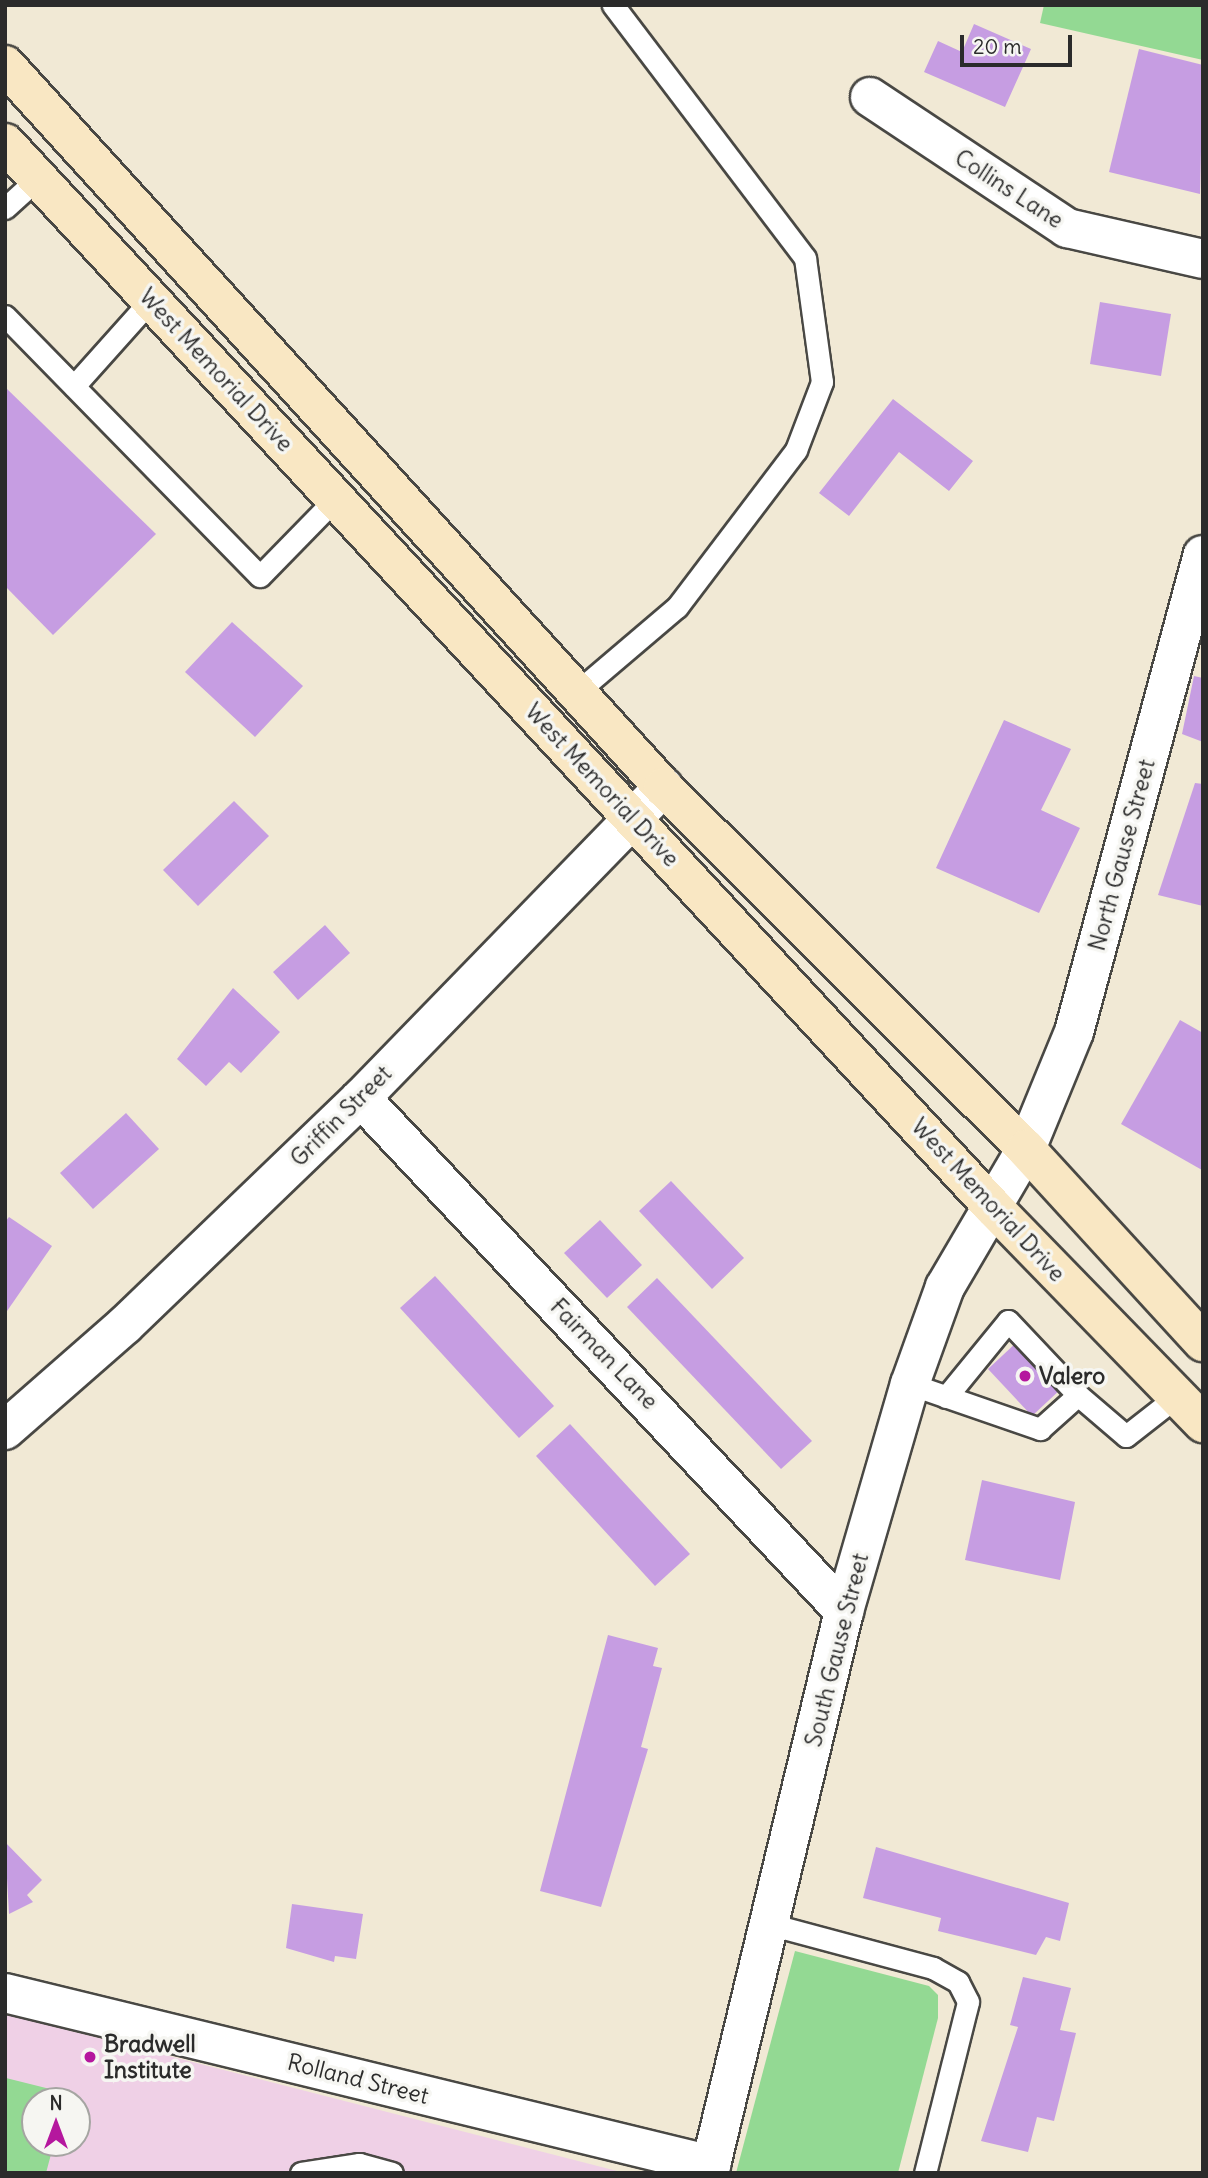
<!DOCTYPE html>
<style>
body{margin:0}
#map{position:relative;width:1208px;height:2178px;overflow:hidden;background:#f1e9d5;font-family:Delius,sans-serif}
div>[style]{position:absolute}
.built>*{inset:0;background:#efd0e6}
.green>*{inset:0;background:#93d993}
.building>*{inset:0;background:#c69de2}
.roads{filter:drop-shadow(2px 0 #494844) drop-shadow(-2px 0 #494844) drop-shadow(0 2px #494844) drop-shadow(0 -2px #494844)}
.service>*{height:21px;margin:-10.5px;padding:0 10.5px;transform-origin:10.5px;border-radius:10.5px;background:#fff}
.minor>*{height:38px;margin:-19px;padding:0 19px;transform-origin:19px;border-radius:19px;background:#fff}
.tertiary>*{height:38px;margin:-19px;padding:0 19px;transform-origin:19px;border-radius:19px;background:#fff}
.secondary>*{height:38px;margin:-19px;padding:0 19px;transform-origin:19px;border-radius:19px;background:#f9e7c3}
.dots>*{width:19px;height:19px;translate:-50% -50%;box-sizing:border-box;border:4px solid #f6f6f2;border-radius:50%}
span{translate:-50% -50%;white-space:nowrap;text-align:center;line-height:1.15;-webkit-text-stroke:7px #f6f6f2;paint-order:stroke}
.street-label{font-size:23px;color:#2b2b2b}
.poi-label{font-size:23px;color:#2b2b2b;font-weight:700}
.left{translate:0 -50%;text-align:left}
.frame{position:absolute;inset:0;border:7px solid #2b2b2b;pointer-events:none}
.north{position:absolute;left:21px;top:2087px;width:70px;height:70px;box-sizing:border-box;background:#f6f6f2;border:2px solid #a5a5a2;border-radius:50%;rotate:0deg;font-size:19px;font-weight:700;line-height:28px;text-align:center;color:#2b2b2b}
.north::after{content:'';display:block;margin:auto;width:24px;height:32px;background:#b5179e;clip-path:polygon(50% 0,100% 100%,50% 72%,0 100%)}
.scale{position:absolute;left:960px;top:35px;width:112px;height:32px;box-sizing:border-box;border:4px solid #2b2b2b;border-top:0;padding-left:9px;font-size:21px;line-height:24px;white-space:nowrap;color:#2b2b2b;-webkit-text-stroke:5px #f6f6f2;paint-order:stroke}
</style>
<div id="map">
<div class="built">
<i style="clip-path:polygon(evenodd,5px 2014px,625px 2173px,5px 2173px,5px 2014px,35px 2101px,77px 2101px,77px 2143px,35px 2143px,35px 2101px)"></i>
</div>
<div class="green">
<i style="clip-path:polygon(1044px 5px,1203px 5px,1203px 60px,1040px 23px)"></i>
<i style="clip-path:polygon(795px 1951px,929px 1986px,938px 1995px,938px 2018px,898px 2173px,736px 2173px)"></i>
<i style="clip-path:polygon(6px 2078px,66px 2093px,64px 2101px,35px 2101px,35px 2143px,54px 2143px,46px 2173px,5px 2173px)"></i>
</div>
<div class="building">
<i style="clip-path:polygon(974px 24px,1031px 49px,1005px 107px,924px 72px,938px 41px,962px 52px)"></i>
<i style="clip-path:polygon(1139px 49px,1203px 65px,1200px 194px,1109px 172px)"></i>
<i style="clip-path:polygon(1100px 302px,1171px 314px,1161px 376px,1090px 364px)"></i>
<i style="clip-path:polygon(5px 387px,156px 534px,53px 635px,5px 586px)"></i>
<i style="clip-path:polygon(893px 399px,973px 461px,949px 491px,899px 452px,849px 516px,819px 493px)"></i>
<i style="clip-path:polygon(232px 622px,303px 686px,255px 737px,185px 672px)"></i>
<i style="clip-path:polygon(1194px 676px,1203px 678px,1203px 742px,1182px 734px)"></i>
<i style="clip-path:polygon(1004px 720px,1071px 749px,1041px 810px,1080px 828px,1039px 913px,936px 868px)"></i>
<i style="clip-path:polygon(1195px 783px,1203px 784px,1203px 906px,1158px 895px)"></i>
<i style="clip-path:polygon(234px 801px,269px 836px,198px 906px,163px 870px)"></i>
<i style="clip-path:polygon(325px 925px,350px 953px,298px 1000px,273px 972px)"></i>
<i style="clip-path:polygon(233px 988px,280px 1032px,241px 1073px,229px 1062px,206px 1086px,177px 1059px)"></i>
<i style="clip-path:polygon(1180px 1020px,1203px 1033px,1202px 1170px,1121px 1124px)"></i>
<i style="clip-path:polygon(126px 1113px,159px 1149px,93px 1209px,60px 1173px)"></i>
<i style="clip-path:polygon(671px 1181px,744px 1258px,712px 1289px,639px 1211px)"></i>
<i style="clip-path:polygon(9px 1217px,52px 1246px,5px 1314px,5px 1222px)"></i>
<i style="clip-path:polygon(600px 1220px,642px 1265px,607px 1298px,564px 1253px)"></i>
<i style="clip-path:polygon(435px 1276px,554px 1406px,519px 1438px,400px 1308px)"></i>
<i style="clip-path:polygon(657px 1278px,812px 1441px,781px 1469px,627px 1307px)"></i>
<i style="clip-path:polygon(1018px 1341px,1062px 1388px,1032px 1416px,988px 1369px)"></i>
<i style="clip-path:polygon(570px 1424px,690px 1554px,655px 1586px,536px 1456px)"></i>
<i style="clip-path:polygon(982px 1480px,1075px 1502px,1060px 1580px,965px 1560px)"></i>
<i style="clip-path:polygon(608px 1635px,658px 1648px,653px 1666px,662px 1668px,641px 1747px,648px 1749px,601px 1907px,540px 1891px)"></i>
<i style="clip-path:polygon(5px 1842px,42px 1880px,27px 1895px,33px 1902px,9px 1914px)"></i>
<i style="clip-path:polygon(876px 1847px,1069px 1903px,1060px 1941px,1046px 1937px,1036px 1955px,938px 1931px,941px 1918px,863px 1898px)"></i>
<i style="clip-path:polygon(292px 1904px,363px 1914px,356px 1959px,335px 1956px,334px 1962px,286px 1948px)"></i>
<i style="clip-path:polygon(1023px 1977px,1071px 1988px,1060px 2030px,1076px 2033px,1054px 2121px,1037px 2117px,1028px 2152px,981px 2141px,1018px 2027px,1010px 2025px)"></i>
</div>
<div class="roads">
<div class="service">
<i style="left:5px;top:208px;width:45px;rotate:-42.3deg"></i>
<i style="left:5px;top:316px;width:364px;rotate:45.6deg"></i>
<i style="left:260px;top:576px;width:109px;rotate:-45.7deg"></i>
<i style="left:74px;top:386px;width:115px;rotate:-48.2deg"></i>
<i style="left:577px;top:692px;width:131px;rotate:-40.4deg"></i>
<i style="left:677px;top:607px;width:197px;rotate:-52.8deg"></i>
<i style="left:796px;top:450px;width:73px;rotate:-69.1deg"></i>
<i style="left:822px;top:382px;width:125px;rotate:-97.8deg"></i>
<i style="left:805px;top:258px;width:318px;rotate:-127.2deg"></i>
<i style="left:910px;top:1384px;width:138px;rotate:19.1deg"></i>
<i style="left:1040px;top:1429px;width:51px;rotate:-41.8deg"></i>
<i style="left:1078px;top:1395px;width:63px;rotate:40.5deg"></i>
<i style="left:1126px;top:1436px;width:65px;rotate:-38.1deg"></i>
<i style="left:946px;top:1397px;width:98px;rotate:-50.8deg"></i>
<i style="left:1008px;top:1321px;width:102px;rotate:46.6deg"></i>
<i style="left:769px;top:1924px;width:170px;rotate:15deg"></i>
<i style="left:933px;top:1968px;width:29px;rotate:29deg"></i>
<i style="left:958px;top:1982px;width:22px;rotate:63deg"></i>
<i style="left:968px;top:2002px;width:176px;rotate:104.1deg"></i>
<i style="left:301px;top:2173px;width:59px;rotate:-8.8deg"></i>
<i style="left:359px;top:2164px;width:34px;rotate:15deg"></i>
</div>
<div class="minor">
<i style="left:870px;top:97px;width:237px;rotate:33.6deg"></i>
<i style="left:1067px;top:228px;width:139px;rotate:12.8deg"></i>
<i style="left:361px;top:1098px;width:705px;rotate:46.73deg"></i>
<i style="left:5px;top:1430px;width:159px;rotate:-41.2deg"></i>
<i style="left:125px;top:1325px;width:327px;rotate:-43.9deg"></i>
<i style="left:361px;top:1098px;width:434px;rotate:-45.8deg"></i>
<i style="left:5px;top:1993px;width:727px;rotate:13.69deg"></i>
</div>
<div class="tertiary">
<i style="left:709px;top:2173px;width:578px;rotate:-76.49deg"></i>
<i style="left:844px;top:1611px;width:236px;rotate:-73.8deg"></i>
<i style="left:910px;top:1384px;width:103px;rotate:-70.2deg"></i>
<i style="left:945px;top:1287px;width:160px;rotate:-59.6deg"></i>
<i style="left:1026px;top:1149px;width:126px;rotate:-67.7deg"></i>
<i style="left:1074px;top:1032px;width:494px;rotate:-74.9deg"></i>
</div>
<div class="secondary">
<i style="left:5px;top:65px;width:977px;rotate:47.66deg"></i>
<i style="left:663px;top:787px;width:513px;rotate:44.92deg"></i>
<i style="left:1026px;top:1149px;width:262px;rotate:47.5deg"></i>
<i style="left:5px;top:143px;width:1451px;rotate:47.12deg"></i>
<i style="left:992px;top:1206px;width:303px;rotate:45.8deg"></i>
</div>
</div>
<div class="dots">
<i style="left:1025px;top:1376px;background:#b5179e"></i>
<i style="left:90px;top:2057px;background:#b5179e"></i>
</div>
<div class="street-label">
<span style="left:1009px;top:189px;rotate:33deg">Collins Lane</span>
<span style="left:216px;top:370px;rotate:47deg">West Memorial Drive</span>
<span style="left:602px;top:785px;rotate:47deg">West Memorial Drive</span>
<span style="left:1122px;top:855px;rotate:-75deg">North Gause Street</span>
<span style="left:341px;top:1116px;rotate:-45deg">Griffin Street</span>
<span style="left:988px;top:1200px;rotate:47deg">West Memorial Drive</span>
<span style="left:604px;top:1354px;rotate:46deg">Fairman Lane</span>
<span style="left:837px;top:1650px;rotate:-76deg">South Gause Street</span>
<span style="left:358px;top:2079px;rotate:14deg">Rolland Street</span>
</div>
<div class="poi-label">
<span class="left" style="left:1039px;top:1376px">Valero</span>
<span class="left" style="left:104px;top:2057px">Bradwell<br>Institute</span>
</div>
<div class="frame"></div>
<div class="north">N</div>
<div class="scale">20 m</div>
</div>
